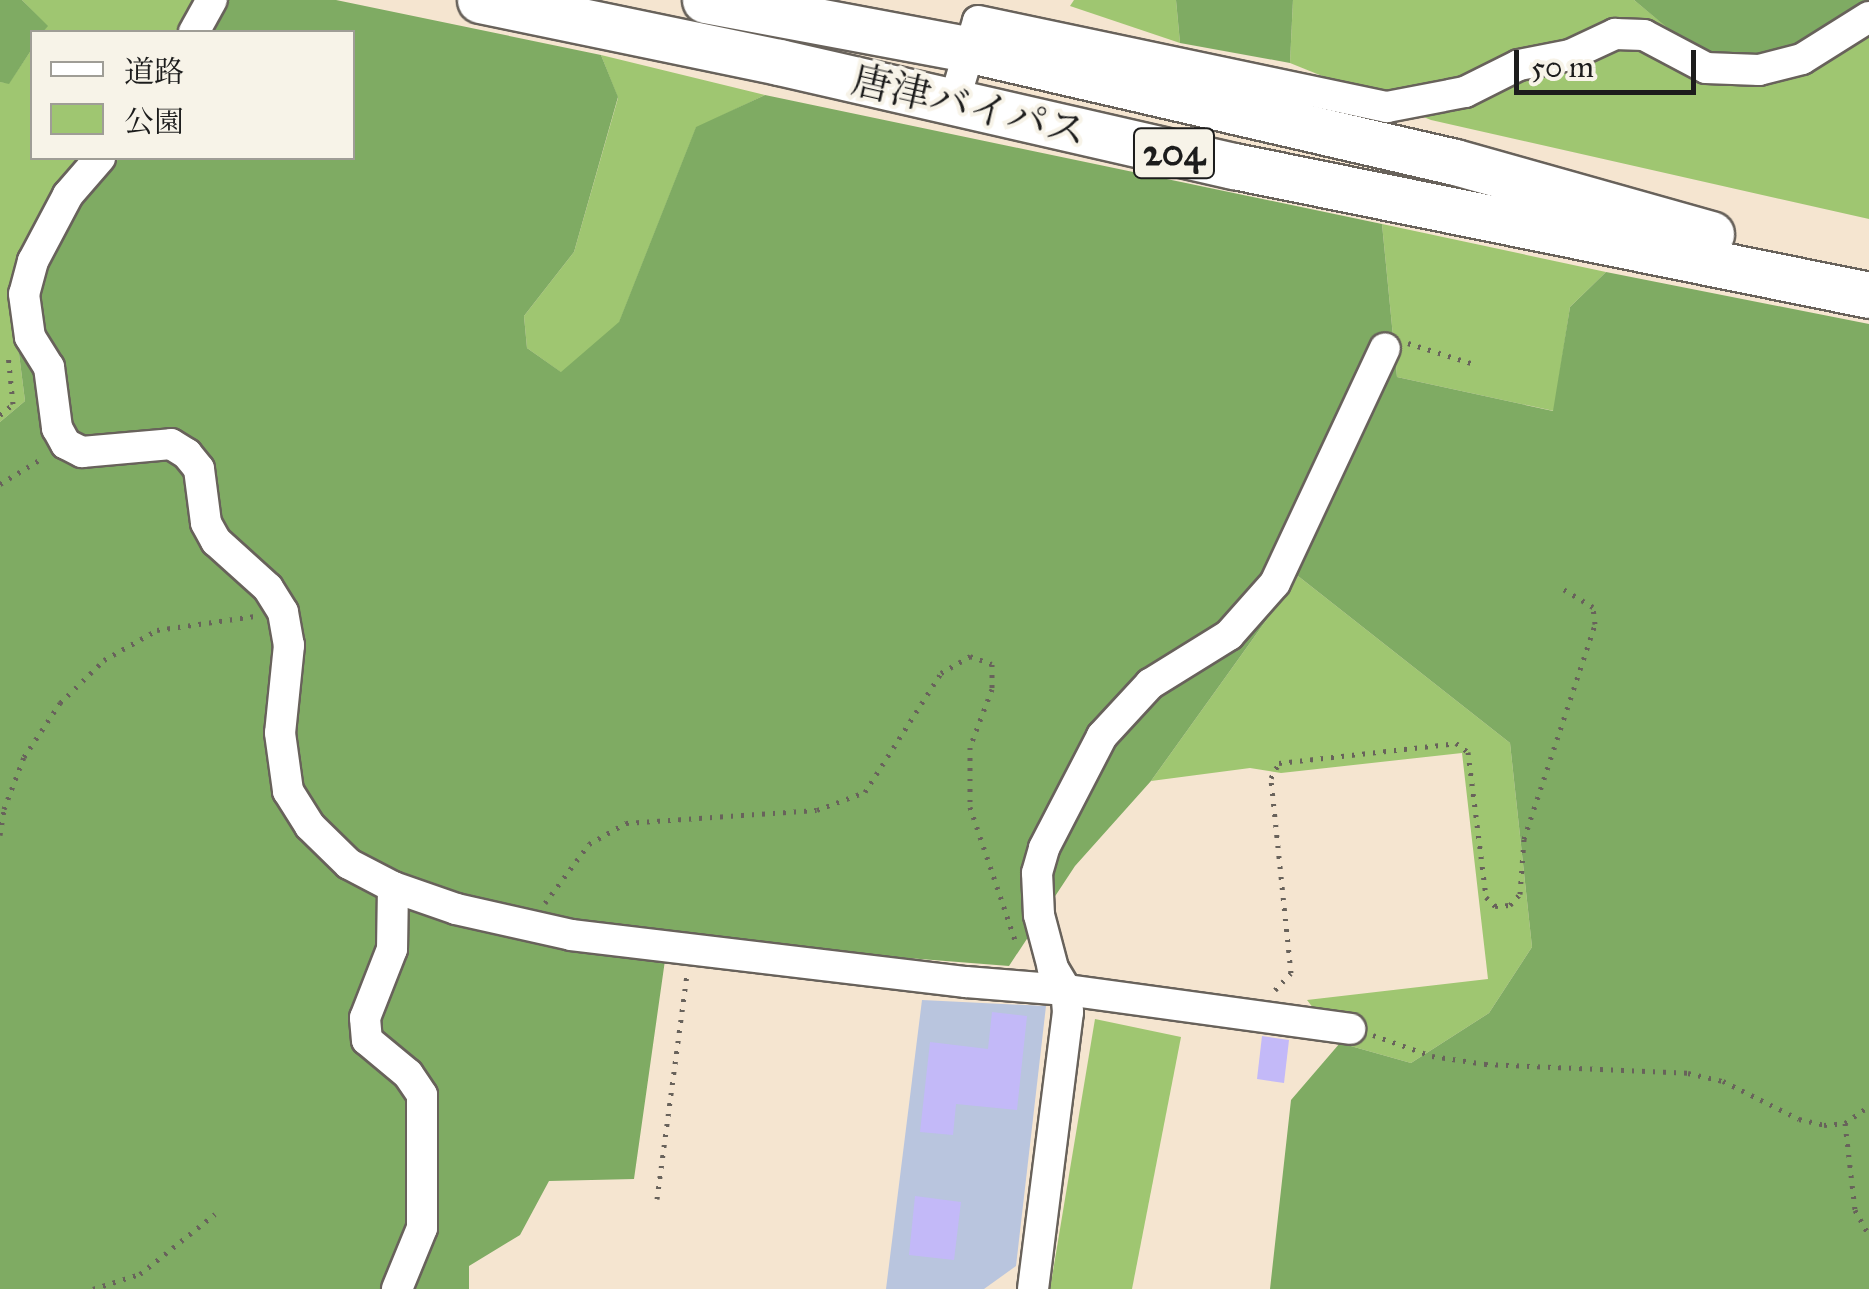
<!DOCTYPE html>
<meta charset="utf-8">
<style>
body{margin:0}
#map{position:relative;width:1869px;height:1289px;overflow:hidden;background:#f5e5d0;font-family:"IM FELL Great Primer","Noto Serif JP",serif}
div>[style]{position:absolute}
.industrial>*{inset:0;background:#b9c5de}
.green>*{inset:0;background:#9fc671}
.forest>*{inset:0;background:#7fab63}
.building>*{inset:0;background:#c3b9f8}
.path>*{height:5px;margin-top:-2.5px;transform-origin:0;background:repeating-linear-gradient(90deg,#68625b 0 2.5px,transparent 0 10.5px)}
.roads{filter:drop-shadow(2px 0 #68625b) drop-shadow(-2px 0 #68625b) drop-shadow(0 2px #68625b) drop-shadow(0 -2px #68625b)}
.minor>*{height:30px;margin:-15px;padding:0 15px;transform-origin:15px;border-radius:15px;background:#fff}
.highway>*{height:45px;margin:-22.5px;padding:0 22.5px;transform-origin:22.5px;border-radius:22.5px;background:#fff}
span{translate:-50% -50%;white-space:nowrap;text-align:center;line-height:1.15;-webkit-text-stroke:8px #f7f3e8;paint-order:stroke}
.shield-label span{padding:2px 8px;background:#f7f3e8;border:2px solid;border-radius:8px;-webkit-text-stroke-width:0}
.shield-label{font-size:38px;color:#1c1c1c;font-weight:700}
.street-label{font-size:40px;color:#1c1c1c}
.legend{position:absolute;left:30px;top:30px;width:325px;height:130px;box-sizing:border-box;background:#f7f3e8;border:2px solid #9f9d96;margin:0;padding:12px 18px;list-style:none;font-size:30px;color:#1c1c1c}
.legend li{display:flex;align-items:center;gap:20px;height:50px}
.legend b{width:50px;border:2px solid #9f9d96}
.scale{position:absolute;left:1514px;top:50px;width:182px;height:45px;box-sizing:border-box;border:5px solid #1c1c1c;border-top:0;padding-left:12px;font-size:30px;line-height:35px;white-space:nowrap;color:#1c1c1c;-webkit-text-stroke:8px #f7f3e8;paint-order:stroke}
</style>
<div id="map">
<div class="industrial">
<i style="clip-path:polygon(922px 1000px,1046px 1006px,1016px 1266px,984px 1289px,886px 1289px)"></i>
</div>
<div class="green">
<i style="clip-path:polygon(22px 0,223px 0,205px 32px,43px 32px,47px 26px)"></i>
<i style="clip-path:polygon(1074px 0,1176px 0,1180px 43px,1070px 6px)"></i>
<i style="clip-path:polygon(1293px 0,1634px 0,1709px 62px,1869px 8px,1869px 219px,1431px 120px,1290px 63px)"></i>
<i style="clip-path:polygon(32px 49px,32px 158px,119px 158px,11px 290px,25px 401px,0 422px,0 82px,9px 83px)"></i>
<i style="clip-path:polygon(601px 55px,765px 95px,696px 128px,619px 323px,562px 373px,527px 348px,524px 316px,574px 252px,618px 98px)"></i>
<i style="clip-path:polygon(1382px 224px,1606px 272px,1570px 307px,1554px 411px,1397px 377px)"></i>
<i style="clip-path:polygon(1298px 576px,1510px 743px,1532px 947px,1489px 1013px,1411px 1063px,1340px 1043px,1307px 1000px,1488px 979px,1462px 753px,1281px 773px,1250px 768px,1151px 781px)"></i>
<i style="clip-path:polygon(1095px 1019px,1181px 1037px,1132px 1289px,1050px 1289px)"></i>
</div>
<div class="forest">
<i style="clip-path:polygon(0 0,22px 0,48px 26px,43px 32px,32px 32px,32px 49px,9px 84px,0 82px)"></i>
<i style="clip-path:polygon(223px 0,336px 0,601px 55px,618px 97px,574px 252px,524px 316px,527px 348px,561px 372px,619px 322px,696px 127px,765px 95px,1382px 224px,1397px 377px,1553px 411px,1570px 307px,1606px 272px,1869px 324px,1869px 1289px,1270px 1289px,1291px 1100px,1340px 1043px,1411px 1063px,1489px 1013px,1532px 947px,1510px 743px,1298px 576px,1151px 781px,1075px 866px,1009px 966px,668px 939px,634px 1179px,549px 1181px,520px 1235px,469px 1266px,469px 1289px,0 1289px,0 422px,25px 401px,11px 291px,119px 158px,352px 158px,352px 32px,205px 32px)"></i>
<i style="clip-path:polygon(1176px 0,1293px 0,1290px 63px,1180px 43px)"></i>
<i style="clip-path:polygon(1634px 0,1869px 0,1869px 8px,1778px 57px,1708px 62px)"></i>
</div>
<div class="building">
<i style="clip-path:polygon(992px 1012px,1027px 1016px,1017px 1110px,956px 1104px,953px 1135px,920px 1132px,930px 1042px,988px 1049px)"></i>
<i style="clip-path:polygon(1262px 1036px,1289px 1040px,1284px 1083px,1257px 1079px)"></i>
<i style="clip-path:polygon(915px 1196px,961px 1202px,954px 1260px,909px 1255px)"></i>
</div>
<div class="path">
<i style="left:1408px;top:343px;width:69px;rotate:17.7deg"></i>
<i style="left:0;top:415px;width:17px;rotate:-40deg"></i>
<i style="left:13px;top:404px;width:50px;rotate:-95.7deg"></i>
<i style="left:0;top:484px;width:52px;rotate:-31.5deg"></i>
<i style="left:0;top:835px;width:26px;rotate:-81deg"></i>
<i style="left:4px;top:809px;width:56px;rotate:-69deg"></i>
<i style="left:24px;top:757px;width:65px;rotate:-56.3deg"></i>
<i style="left:60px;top:703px;width:62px;rotate:-44.3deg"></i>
<i style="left:104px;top:660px;width:61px;rotate:-29.5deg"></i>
<i style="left:157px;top:630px;width:99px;rotate:-8.1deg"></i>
<i style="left:545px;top:903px;width:74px;rotate:-53.3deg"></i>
<i style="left:589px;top:844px;width:43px;rotate:-29.6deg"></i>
<i style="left:626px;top:823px;width:191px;rotate:-3.9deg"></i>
<i style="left:817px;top:810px;width:51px;rotate:-20.6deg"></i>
<i style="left:865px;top:792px;width:141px;rotate:-57.4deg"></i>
<i style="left:941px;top:673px;width:34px;rotate:-30deg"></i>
<i style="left:970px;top:656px;width:23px;rotate:20deg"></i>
<i style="left:992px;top:664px;width:25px;rotate:90deg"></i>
<i style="left:992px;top:689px;width:62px;rotate:110.8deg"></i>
<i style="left:970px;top:747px;width:60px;rotate:90deg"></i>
<i style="left:970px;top:807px;width:140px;rotate:71.3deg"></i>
<i style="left:1275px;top:990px;width:23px;rotate:-47deg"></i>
<i style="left:1291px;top:973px;width:196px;rotate:-95.9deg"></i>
<i style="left:1271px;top:778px;width:17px;rotate:-62deg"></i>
<i style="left:1279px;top:763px;width:178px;rotate:-6.4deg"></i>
<i style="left:1456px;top:743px;width:15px;rotate:37deg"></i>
<i style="left:1468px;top:752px;width:146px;rotate:82.9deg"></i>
<i style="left:1486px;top:897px;width:13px;rotate:45deg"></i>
<i style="left:1495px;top:906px;width:15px;rotate:-4deg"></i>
<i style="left:1510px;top:905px;width:15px;rotate:-48deg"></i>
<i style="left:1520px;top:894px;width:55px;rotate:-85.8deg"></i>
<i style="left:1524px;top:839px;width:226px;rotate:-71.7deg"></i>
<i style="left:1595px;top:624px;width:17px;rotate:-97deg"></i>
<i style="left:1593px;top:607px;width:35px;rotate:-149deg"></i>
<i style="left:1373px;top:1035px;width:63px;rotate:19.6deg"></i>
<i style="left:1432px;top:1056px;width:54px;rotate:8.6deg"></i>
<i style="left:1485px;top:1064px;width:203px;rotate:2.5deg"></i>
<i style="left:1688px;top:1073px;width:36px;rotate:13deg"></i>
<i style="left:1723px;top:1081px;width:85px;rotate:26.6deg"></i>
<i style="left:1799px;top:1119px;width:26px;rotate:13deg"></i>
<i style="left:1824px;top:1125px;width:21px;rotate:-5deg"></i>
<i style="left:1845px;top:1123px;width:29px;rotate:-35deg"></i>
<i style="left:1845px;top:1123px;width:88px;rotate:83.4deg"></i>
<i style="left:1855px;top:1210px;width:29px;rotate:61deg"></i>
<i style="left:657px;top:1199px;width:226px;rotate:-82.4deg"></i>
<i style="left:93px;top:1289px;width:49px;rotate:-17.7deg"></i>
<i style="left:140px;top:1274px;width:96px;rotate:-38.7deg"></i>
</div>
<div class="roads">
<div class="minor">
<i style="left:194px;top:32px;width:37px;rotate:-61deg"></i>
<i style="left:954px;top:102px;width:84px;rotate:-73.5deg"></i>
<i style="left:978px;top:21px;width:418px;rotate:11.9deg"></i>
<i style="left:1387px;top:107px;width:79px;rotate:-10.9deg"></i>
<i style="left:1465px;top:92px;width:60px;rotate:-26.6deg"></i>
<i style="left:1519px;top:65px;width:52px;rotate:-11.1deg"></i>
<i style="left:1570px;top:55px;width:50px;rotate:-25deg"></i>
<i style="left:1615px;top:34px;width:29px;rotate:2deg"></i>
<i style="left:1644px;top:35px;width:70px;rotate:28deg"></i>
<i style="left:1706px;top:68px;width:53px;rotate:2.2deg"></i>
<i style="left:1759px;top:70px;width:44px;rotate:-14.3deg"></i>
<i style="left:1802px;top:59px;width:79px;rotate:-32.1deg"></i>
<i style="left:100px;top:158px;width:49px;rotate:130.9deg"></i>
<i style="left:68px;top:195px;width:75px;rotate:117.9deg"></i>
<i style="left:33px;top:261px;width:34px;rotate:105deg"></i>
<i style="left:24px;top:294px;width:43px;rotate:82.1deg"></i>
<i style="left:30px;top:337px;width:36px;rotate:58deg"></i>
<i style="left:49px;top:367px;width:62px;rotate:82.5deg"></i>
<i style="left:57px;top:428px;width:18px;rotate:61deg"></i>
<i style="left:66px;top:444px;width:18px;rotate:27deg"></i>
<i style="left:82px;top:452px;width:89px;rotate:-5.1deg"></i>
<i style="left:171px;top:444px;width:19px;rotate:32deg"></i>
<i style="left:187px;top:454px;width:19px;rotate:51deg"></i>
<i style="left:199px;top:469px;width:54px;rotate:82.6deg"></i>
<i style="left:206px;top:523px;width:21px;rotate:61deg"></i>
<i style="left:216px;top:541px;width:70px;rotate:42.1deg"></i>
<i style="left:268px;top:588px;width:28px;rotate:58deg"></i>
<i style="left:283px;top:612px;width:34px;rotate:80deg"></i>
<i style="left:289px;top:645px;width:88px;rotate:95.8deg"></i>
<i style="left:280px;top:733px;width:59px;rotate:82.1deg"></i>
<i style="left:288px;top:791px;width:41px;rotate:57.8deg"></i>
<i style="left:310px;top:826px;width:54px;rotate:44.3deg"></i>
<i style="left:349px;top:864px;width:50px;rotate:27.6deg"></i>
<i style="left:393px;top:887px;width:67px;rotate:19.2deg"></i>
<i style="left:456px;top:909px;width:118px;rotate:12.7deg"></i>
<i style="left:571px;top:935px;width:398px;rotate:6.8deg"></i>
<i style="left:966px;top:982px;width:100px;rotate:4.6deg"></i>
<i style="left:1066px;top:990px;width:287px;rotate:7.8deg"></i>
<i style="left:393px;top:887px;width:62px;rotate:90.9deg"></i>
<i style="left:392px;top:949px;width:74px;rotate:111.4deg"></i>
<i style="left:365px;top:1018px;width:22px;rotate:85deg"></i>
<i style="left:367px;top:1040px;width:53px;rotate:39.7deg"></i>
<i style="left:408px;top:1074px;width:25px;rotate:56deg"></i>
<i style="left:422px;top:1095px;width:133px;rotate:90deg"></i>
<i style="left:422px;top:1228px;width:66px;rotate:112.3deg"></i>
<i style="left:1033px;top:1289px;width:279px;rotate:-82.8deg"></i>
<i style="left:1068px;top:1012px;width:22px;rotate:-95deg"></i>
<i style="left:1066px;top:990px;width:26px;rotate:-121deg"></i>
<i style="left:1053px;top:968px;width:55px;rotate:-104.8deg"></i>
<i style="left:1039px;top:915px;width:42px;rotate:-92.7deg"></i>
<i style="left:1037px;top:873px;width:26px;rotate:-74deg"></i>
<i style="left:1044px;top:848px;width:126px;rotate:-62.6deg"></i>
<i style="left:1102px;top:736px;width:71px;rotate:-47.3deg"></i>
<i style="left:1150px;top:684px;width:93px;rotate:-31.8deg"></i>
<i style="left:1229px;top:635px;width:69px;rotate:-48.5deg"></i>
<i style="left:1275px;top:583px;width:259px;rotate:-64.9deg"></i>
</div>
<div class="highway">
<i style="left:480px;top:0;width:305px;rotate:11.7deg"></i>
<i style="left:779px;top:62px;width:467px;rotate:12.9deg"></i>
<i style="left:1234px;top:166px;width:648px;rotate:11.48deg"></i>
<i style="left:705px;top:0;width:267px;rotate:10.6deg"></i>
<i style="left:967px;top:49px;width:501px;rotate:13.04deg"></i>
<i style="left:1455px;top:162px;width:266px;rotate:15.7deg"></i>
</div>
</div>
<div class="shield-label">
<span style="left:1174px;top:153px">204</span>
</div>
<div class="street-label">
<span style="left:969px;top:106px;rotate:13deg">唐津バイパス</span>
</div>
<ul class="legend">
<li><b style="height:12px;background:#fff"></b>道路</li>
<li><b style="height:28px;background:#9fc671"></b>公園</li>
</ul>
<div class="scale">50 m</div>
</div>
